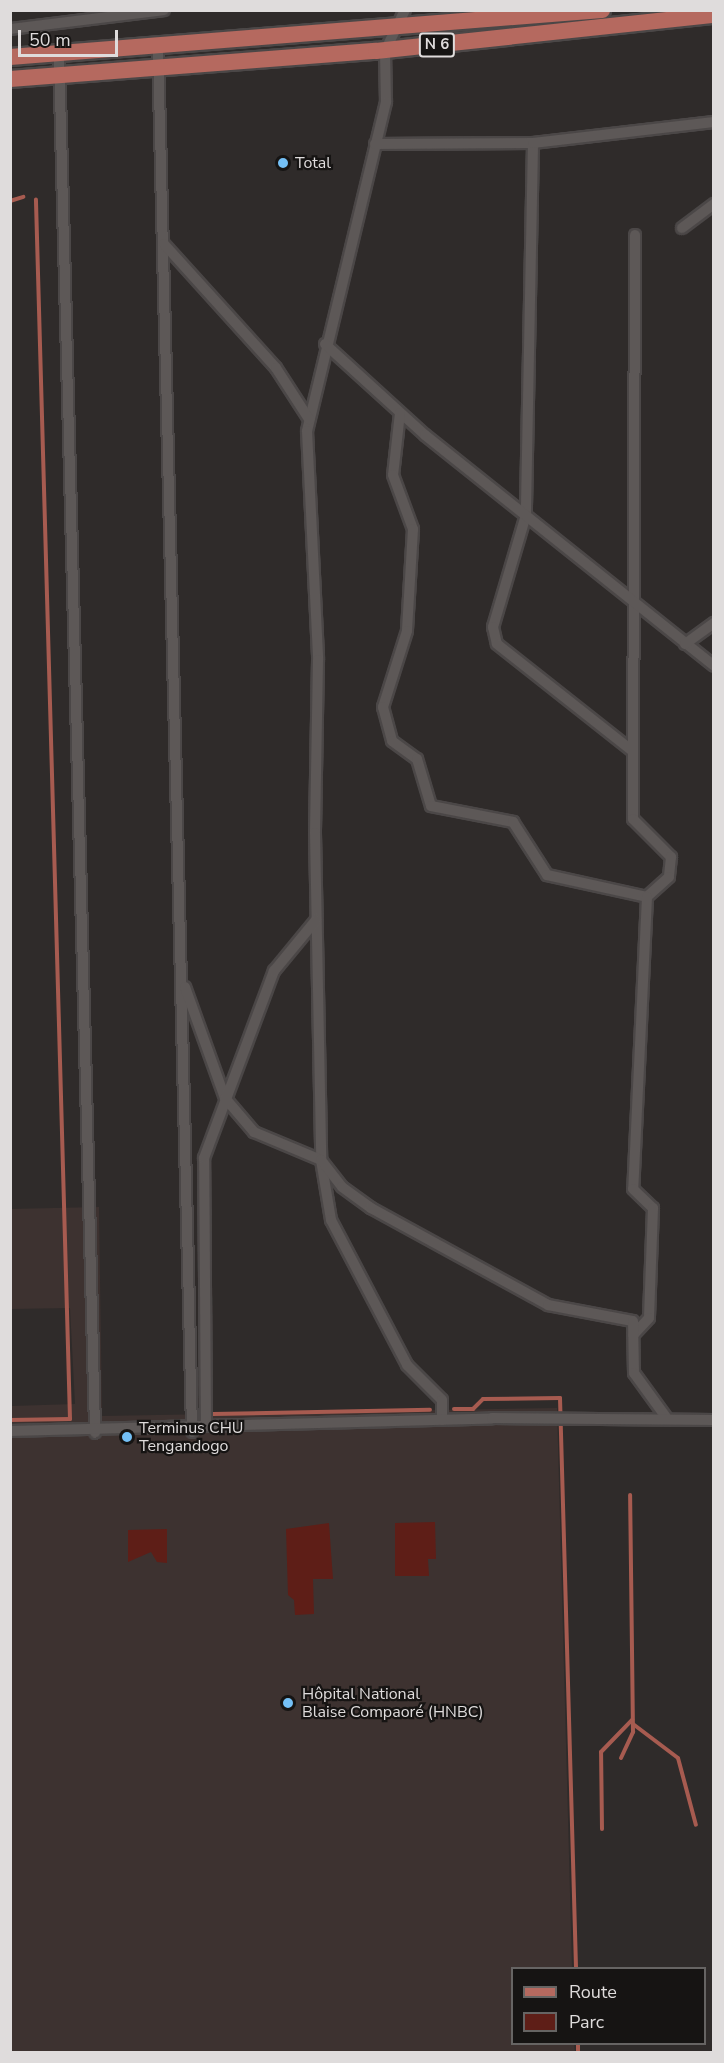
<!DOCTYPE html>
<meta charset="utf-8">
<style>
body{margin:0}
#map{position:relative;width:724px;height:2063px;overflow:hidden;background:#2f2b2a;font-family:"Nunito Sans",sans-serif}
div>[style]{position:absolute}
.built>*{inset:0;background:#3d3230}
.green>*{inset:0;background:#5e1e17}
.stream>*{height:4px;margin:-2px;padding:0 2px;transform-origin:2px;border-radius:2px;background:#a75b50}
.roads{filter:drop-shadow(2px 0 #4b4747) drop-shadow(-2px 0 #4b4747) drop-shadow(0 2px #4b4747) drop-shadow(0 -2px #4b4747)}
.minor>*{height:10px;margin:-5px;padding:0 5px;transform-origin:5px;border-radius:5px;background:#5d5857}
.primary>*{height:16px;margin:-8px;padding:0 8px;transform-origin:8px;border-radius:8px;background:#b5695f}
.dots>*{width:16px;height:16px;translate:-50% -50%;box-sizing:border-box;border:3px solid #161413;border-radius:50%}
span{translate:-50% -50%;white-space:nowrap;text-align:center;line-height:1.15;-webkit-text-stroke:4.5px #161413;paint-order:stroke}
.shield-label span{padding:2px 4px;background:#161413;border:2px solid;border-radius:4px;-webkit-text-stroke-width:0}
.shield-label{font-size:15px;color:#dfdcdc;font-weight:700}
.poi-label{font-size:16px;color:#dfdcdc}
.left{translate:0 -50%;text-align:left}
.frame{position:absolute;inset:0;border:12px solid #dfdcdc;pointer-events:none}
.legend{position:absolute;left:511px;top:1967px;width:195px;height:78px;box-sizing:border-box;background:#161413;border:2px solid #666463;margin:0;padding:8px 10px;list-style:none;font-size:18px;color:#dfdcdc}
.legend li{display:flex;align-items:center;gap:12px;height:30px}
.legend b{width:30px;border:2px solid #666463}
.scale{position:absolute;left:18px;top:30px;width:100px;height:27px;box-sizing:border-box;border:3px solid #dfdcdc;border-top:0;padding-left:8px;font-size:18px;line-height:21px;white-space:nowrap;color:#dfdcdc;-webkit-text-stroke:4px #161413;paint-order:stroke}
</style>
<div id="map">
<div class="built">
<i style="clip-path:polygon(99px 1207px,102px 1416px,557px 1408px,572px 1968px,512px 1968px,512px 2044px,574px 2044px,575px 2052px,11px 2052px,11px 1406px,75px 1404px,70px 1308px,11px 1309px,10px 1209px)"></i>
</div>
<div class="green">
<i style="clip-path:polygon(435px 1522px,436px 1559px,428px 1559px,429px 1576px,395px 1576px,395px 1523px)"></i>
<i style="clip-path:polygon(329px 1523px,333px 1579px,313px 1579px,314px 1614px,295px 1615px,294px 1600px,288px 1595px,286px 1529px)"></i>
<i style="clip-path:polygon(167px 1529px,167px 1563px,157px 1562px,151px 1552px,128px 1562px,128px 1530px)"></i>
</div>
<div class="stream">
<i style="left:10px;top:201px;width:14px;rotate:-17deg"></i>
<i style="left:454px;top:1409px;width:19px"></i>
<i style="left:473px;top:1409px;width:14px;rotate:-45deg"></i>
<i style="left:483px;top:1399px;width:77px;rotate:-0.7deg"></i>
<i style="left:560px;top:1398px;width:570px;rotate:88.39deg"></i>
<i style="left:213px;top:1414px;width:217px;rotate:-1.1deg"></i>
<i style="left:10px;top:1420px;width:60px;rotate:-1deg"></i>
<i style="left:70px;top:1419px;width:1220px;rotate:-91.6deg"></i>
<i style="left:633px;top:1724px;width:56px;rotate:37.1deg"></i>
<i style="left:678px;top:1758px;width:69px;rotate:75deg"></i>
<i style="left:621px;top:1758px;width:29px;rotate:-65deg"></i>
<i style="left:633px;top:1732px;width:237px;rotate:-90.7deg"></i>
<i style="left:602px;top:1829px;width:77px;rotate:-90.7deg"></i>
<i style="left:601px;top:1752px;width:45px;rotate:-45.9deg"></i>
<i style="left:578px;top:2044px;width:8px;rotate:90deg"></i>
</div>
<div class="roads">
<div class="minor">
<i style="left:405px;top:10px;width:46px;rotate:116deg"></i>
<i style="left:385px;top:51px;width:51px;rotate:88.9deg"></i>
<i style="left:386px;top:102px;width:338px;rotate:103.5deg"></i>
<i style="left:307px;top:431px;width:229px;rotate:87.2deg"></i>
<i style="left:318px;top:660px;width:173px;rotate:91deg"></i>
<i style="left:315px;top:833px;width:327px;rotate:88.9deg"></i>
<i style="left:321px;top:1160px;width:61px;rotate:80.5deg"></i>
<i style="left:331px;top:1220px;width:164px;rotate:62.3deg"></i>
<i style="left:407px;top:1365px;width:49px;rotate:45deg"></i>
<i style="left:442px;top:1400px;width:20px;rotate:90deg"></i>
<i style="left:10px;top:29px;width:155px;rotate:-7deg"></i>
<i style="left:158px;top:48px;width:1384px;rotate:88.59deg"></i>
<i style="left:59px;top:54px;width:1379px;rotate:88.5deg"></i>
<i style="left:533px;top:143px;width:372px;rotate:91.1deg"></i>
<i style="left:526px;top:515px;width:117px;rotate:106.4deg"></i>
<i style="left:493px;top:627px;width:17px;rotate:77deg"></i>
<i style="left:497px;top:644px;width:171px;rotate:38.3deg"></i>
<i style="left:375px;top:144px;width:158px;rotate:-0.4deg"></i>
<i style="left:533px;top:143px;width:182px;rotate:-6.6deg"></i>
<i style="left:682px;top:228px;width:40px;rotate:-37deg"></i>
<i style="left:635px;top:235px;width:584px;rotate:90.2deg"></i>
<i style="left:633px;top:819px;width:54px;rotate:45deg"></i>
<i style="left:671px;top:857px;width:20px;rotate:96deg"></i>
<i style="left:669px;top:877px;width:30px;rotate:138deg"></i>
<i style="left:164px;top:244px;width:167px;rotate:47.9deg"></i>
<i style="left:276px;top:368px;width:61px;rotate:57.1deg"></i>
<i style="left:325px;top:344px;width:135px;rotate:42.3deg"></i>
<i style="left:425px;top:435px;width:370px;rotate:38.6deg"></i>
<i style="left:400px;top:413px;width:62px;rotate:96.4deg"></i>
<i style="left:393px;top:475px;width:58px;rotate:69.7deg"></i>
<i style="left:413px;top:529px;width:102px;rotate:93.4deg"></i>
<i style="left:407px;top:631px;width:80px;rotate:107.5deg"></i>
<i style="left:383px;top:707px;width:35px;rotate:75deg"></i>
<i style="left:392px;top:741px;width:31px;rotate:36deg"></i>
<i style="left:417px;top:759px;width:49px;rotate:73.4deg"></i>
<i style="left:431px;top:806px;width:84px;rotate:11deg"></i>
<i style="left:513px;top:822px;width:63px;rotate:57.3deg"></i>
<i style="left:547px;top:875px;width:102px;rotate:12.4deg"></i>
<i style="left:647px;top:897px;width:292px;rotate:92.7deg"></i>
<i style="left:633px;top:1189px;width:28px;rotate:44deg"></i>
<i style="left:653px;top:1208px;width:110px;rotate:92.1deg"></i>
<i style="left:649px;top:1318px;width:23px;rotate:133deg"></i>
<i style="left:685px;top:644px;width:36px;rotate:-36deg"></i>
<i style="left:185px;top:987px;width:118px;rotate:70.2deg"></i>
<i style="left:225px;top:1098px;width:45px;rotate:49.5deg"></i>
<i style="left:254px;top:1132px;width:73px;rotate:22.7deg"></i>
<i style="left:321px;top:1160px;width:34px;rotate:52deg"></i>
<i style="left:342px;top:1187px;width:36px;rotate:36deg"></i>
<i style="left:371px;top:1208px;width:202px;rotate:28.7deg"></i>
<i style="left:548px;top:1305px;width:86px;rotate:10.7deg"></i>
<i style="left:633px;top:1321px;width:52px;rotate:88.9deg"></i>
<i style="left:634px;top:1373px;width:54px;rotate:54deg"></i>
<i style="left:206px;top:1426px;width:268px;rotate:-90.4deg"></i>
<i style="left:204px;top:1158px;width:200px;rotate:-69.5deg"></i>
<i style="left:274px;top:971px;width:66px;rotate:-50.5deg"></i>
<i style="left:10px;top:1431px;width:482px;rotate:-1.5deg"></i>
<i style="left:492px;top:1418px;width:222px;rotate:0.5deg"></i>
</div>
<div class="primary">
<i style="left:10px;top:57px;width:594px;rotate:-4.54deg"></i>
<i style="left:10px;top:79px;width:367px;rotate:-4.4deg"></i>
<i style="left:376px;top:51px;width:340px;rotate:-6.1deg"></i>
</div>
</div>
<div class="dots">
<i style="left:283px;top:163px;background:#74c0f6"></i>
<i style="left:127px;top:1437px;background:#74c0f6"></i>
<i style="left:288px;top:1703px;background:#74c0f6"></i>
</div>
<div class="shield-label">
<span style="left:437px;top:45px">N 6</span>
</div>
<div class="poi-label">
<span class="left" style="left:295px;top:163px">Total</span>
<span class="left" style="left:139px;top:1437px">Terminus CHU<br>Tengandogo</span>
<span class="left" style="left:302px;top:1703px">Hôpital National<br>Blaise Compaoré (HNBC)</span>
</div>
<div class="frame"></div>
<ul class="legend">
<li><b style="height:8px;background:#b5695f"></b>Route</li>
<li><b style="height:16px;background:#5e1e17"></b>Parc</li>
</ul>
<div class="scale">50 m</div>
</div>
